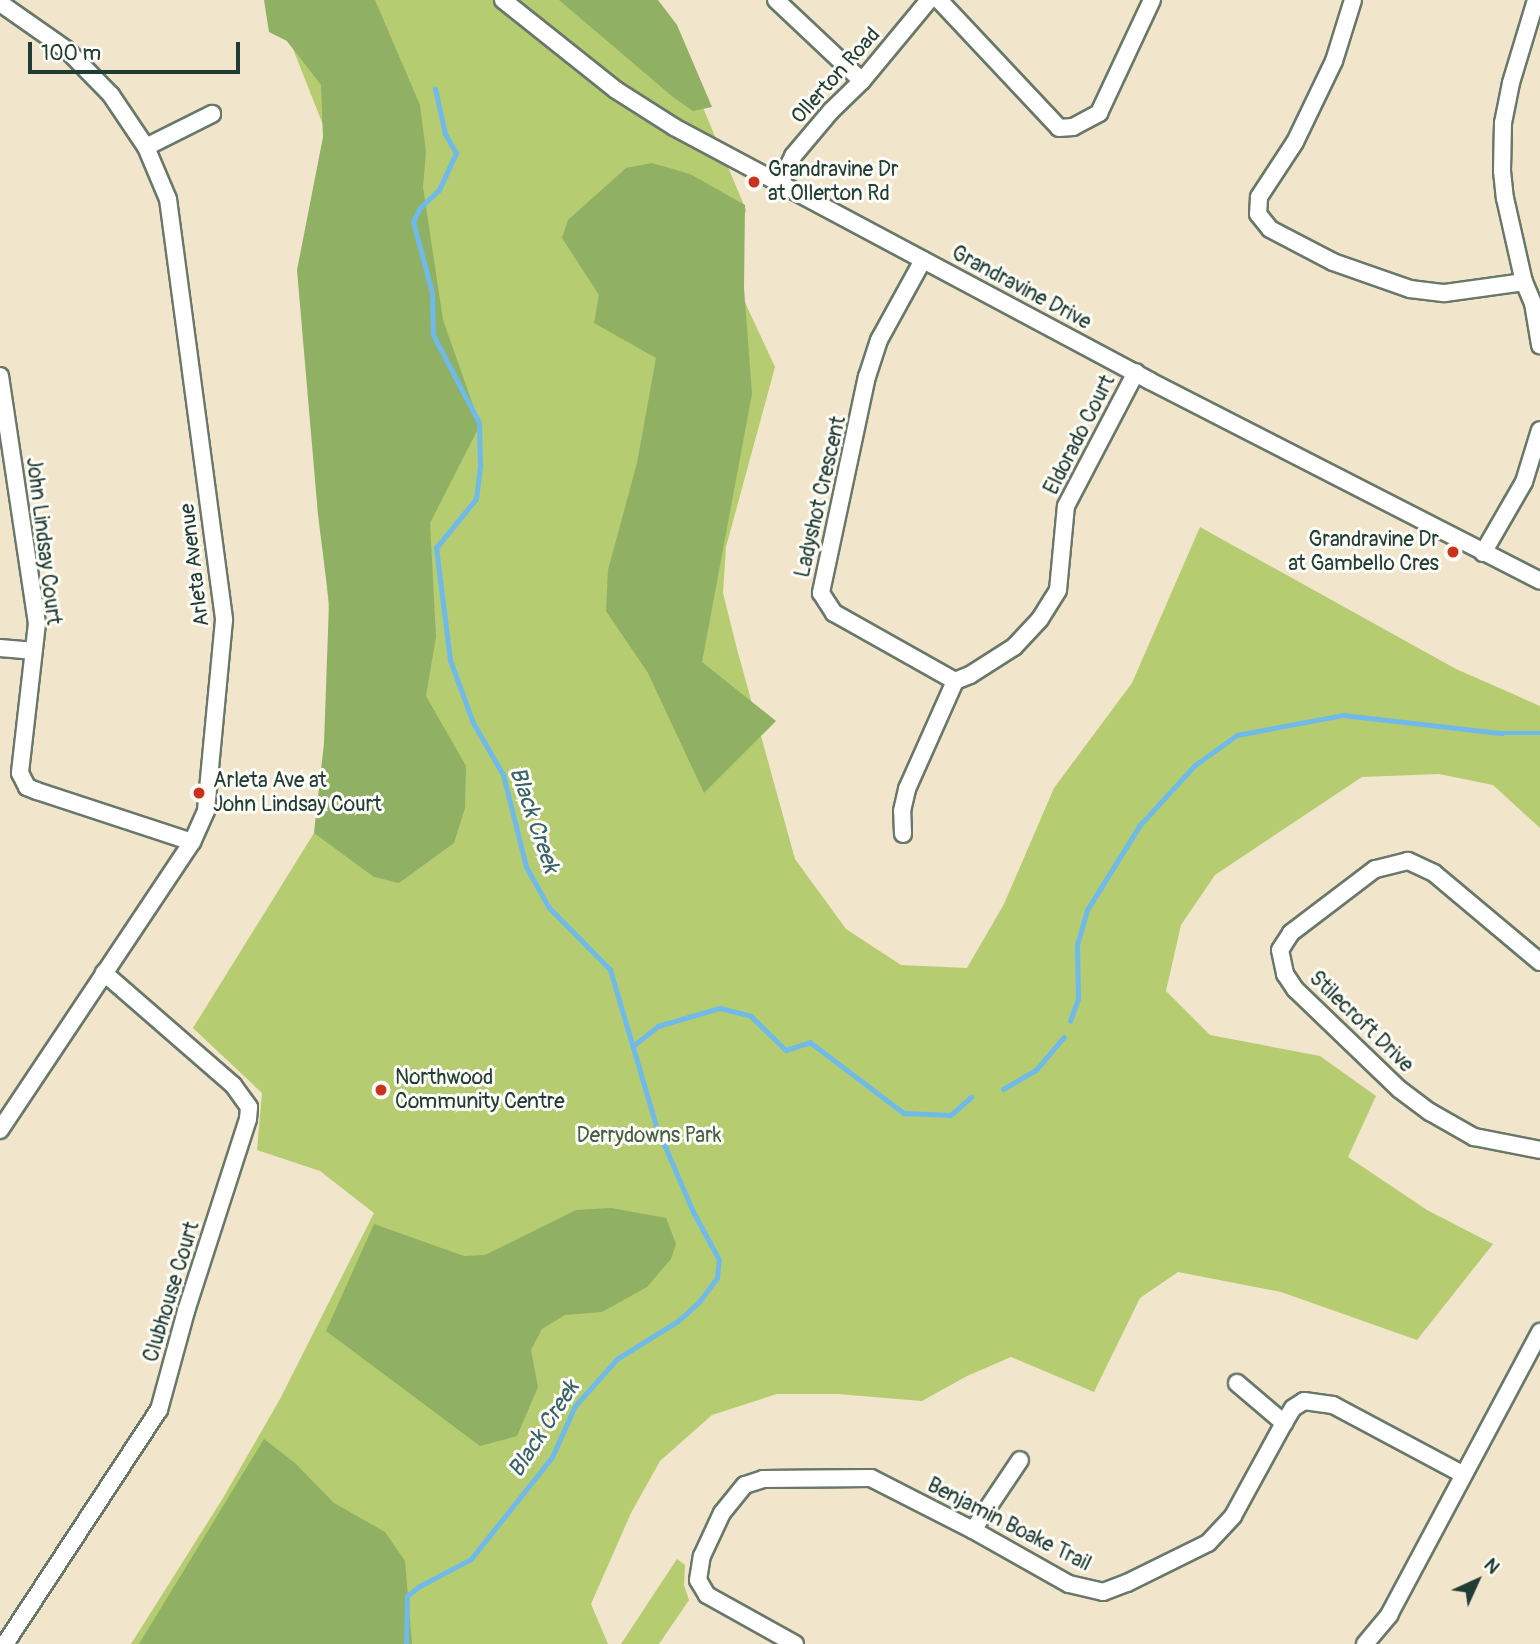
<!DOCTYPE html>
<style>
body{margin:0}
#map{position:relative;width:1540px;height:1644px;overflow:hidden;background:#f1e6cb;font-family:Pangolin,sans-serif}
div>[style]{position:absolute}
.green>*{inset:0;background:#b5cc71}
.forest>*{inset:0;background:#90b063}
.stream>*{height:4.5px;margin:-2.25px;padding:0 2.25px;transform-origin:2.25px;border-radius:2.25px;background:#70bae9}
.roads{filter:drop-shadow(2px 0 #687869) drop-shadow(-2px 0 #687869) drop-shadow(0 2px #687869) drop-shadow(0 -2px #687869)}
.minor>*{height:16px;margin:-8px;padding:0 8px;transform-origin:8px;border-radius:8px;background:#fff}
.dots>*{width:19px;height:19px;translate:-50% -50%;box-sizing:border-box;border:4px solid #fdfcf7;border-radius:50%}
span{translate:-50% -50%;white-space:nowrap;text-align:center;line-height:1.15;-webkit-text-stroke:6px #fdfcf7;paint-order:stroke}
.street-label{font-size:21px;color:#1f3d34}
.poi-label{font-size:21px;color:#1f3d34}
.left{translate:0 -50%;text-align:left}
.right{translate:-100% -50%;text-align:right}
.park-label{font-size:21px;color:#446143}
.water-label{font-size:23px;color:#37626a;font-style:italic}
.north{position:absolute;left:1442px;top:1546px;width:70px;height:70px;-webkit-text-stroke:5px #fdfcf7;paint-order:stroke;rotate:45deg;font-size:19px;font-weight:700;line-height:28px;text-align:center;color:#1f3d34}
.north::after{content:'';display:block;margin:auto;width:24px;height:32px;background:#1f3d34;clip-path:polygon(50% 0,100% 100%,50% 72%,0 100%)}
.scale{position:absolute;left:28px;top:42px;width:212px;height:32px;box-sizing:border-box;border:4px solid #1f3d34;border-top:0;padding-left:9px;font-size:21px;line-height:24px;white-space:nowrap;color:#1f3d34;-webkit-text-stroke:5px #fdfcf7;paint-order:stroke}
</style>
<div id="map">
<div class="green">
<i style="clip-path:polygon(287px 0,652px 0,691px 79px,746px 210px,729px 268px,775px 367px,726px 547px,723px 593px,737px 649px,795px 859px,846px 929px,901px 965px,967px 968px,1004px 904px,1054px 788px,1132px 683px,1200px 527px,1456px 669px,1540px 706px,1540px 828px,1493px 785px,1439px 774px,1362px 777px,1215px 875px,1181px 925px,1166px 991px,1210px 1035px,1320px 1056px,1376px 1096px,1348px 1157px,1427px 1210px,1493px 1244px,1417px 1340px,1281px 1292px,1178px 1272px,1140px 1298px,1094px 1392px,1011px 1357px,967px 1376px,922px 1401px,837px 1394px,777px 1394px,712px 1415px,660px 1461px,631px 1513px,591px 1604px,608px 1644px,131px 1644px,223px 1498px,280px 1399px,374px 1213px,320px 1171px,257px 1150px,262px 1093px,193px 1028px,314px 833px,336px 691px,301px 286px,327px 135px,293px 49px,281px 34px)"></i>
<i style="clip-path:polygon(677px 1559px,685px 1565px,684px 1585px,689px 1600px,659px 1644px,621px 1644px)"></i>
</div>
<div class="forest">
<i style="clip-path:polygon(264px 0,375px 0,420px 105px,426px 152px,423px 187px,443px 320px,480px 425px,430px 523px,436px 637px,426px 696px,466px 766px,465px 808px,454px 843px,399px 883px,374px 877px,314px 833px,324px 743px,329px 603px,318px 515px,297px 270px,323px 137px,321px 85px,287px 41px,269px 32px)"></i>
<i style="clip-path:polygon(559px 0,658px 0,677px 25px,712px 107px,693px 111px,673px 97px)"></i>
<i style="clip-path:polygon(652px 163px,690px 174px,745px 205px,744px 288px,752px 394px,702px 662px,776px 721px,704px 793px,648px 673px,606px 611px,608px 570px,637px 463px,656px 358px,594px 323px,599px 295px,562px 238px,568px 220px,626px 168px)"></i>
<i style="clip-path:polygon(611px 1208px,666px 1218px,676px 1244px,671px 1259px,647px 1287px,602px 1312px,565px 1315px,542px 1329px,531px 1350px,538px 1387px,517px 1436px,480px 1446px,326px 1331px,374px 1224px,464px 1256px,485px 1255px,576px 1210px)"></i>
<i style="clip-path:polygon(264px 1439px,295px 1463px,334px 1503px,385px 1532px,405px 1561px,412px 1644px,139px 1644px)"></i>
</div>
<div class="stream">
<i style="left:1070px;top:1021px;width:23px;rotate:-70deg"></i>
<i style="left:1078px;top:999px;width:54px;rotate:-91.1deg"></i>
<i style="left:1077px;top:945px;width:36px;rotate:-74deg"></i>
<i style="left:1087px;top:910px;width:100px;rotate:-58.1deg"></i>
<i style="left:1140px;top:825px;width:81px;rotate:-47.5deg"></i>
<i style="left:1195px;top:765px;width:52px;rotate:-35.5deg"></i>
<i style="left:1237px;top:735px;width:108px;rotate:-10.7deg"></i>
<i style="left:1343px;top:715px;width:160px;rotate:6.5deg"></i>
<i style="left:1502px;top:733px;width:38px"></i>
<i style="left:634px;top:1045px;width:31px;rotate:-38deg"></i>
<i style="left:658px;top:1026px;width:65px;rotate:-16.2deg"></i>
<i style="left:720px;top:1008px;width:32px;rotate:14deg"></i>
<i style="left:751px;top:1016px;width:49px;rotate:44.2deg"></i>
<i style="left:786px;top:1050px;width:25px;rotate:-18deg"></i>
<i style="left:810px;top:1042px;width:118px;rotate:37.1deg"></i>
<i style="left:904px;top:1113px;width:47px;rotate:2.4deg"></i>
<i style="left:951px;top:1115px;width:27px;rotate:-42deg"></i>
<i style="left:1003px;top:1089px;width:38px;rotate:-30deg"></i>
<i style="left:1036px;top:1070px;width:43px;rotate:-49.7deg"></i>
<i style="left:406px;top:1644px;width:48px;rotate:-88.8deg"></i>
<i style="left:407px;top:1596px;width:16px;rotate:-38deg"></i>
<i style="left:420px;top:1586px;width:58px;rotate:-27.9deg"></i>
<i style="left:471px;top:1559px;width:130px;rotate:-51.5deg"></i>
<i style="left:552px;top:1457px;width:56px;rotate:-65.7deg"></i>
<i style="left:575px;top:1406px;width:63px;rotate:-48.2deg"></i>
<i style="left:617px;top:1359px;width:72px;rotate:-31.9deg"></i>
<i style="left:678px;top:1321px;width:28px;rotate:-42deg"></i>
<i style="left:699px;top:1302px;width:30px;rotate:-53deg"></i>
<i style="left:717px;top:1278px;width:18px;rotate:-84deg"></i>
<i style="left:719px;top:1260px;width:55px;rotate:-118.4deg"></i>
<i style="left:693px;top:1212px;width:94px;rotate:-113.3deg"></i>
<i style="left:656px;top:1126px;width:163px;rotate:-106.4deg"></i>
<i style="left:610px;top:970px;width:87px;rotate:-134.5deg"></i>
<i style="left:549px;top:908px;width:47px;rotate:-119.3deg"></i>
<i style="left:526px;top:867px;width:95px;rotate:-104deg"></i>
<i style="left:503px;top:775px;width:60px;rotate:-120deg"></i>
<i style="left:473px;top:723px;width:67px;rotate:-110.1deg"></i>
<i style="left:450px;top:660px;width:113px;rotate:-97.1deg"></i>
<i style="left:436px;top:548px;width:63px;rotate:-50.8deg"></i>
<i style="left:476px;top:499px;width:33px;rotate:-83deg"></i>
<i style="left:480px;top:466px;width:43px;rotate:-91.3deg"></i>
<i style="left:479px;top:423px;width:99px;rotate:-117.6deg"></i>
<i style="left:433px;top:335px;width:42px;rotate:-91.4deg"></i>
<i style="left:432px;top:293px;width:73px;rotate:-105deg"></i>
<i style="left:413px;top:222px;width:14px;rotate:-65deg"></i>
<i style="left:419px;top:209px;width:28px;rotate:-44deg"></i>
<i style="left:439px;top:190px;width:41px;rotate:-65.3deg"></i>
<i style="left:456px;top:153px;width:22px;rotate:-120deg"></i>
<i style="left:445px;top:134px;width:46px;rotate:-102.5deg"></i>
</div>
<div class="roads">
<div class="minor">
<i style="left:503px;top:0;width:144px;rotate:38.5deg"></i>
<i style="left:616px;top:90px;width:69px;rotate:32.5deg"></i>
<i style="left:674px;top:127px;width:540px;rotate:28.08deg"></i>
<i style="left:1150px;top:381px;width:438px;rotate:27.1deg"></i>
<i style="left:776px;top:0;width:118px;rotate:43.3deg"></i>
<i style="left:939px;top:0;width:175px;rotate:46.8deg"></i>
<i style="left:1059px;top:128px;width:14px;rotate:-4deg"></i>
<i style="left:1073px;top:127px;width:30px;rotate:-28deg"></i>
<i style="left:1099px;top:113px;width:125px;rotate:-64.9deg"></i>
<i style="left:1353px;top:0;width:64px;rotate:107.3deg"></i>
<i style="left:1334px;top:61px;width:90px;rotate:115.7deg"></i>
<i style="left:1295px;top:142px;width:66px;rotate:123.2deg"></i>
<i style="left:1259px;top:197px;width:17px;rotate:93deg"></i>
<i style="left:1258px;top:214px;width:19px;rotate:51deg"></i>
<i style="left:1270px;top:229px;width:71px;rotate:27.6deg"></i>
<i style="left:1333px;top:262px;width:82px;rotate:19.3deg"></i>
<i style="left:1410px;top:289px;width:35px;rotate:7deg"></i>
<i style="left:1445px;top:293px;width:80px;rotate:-7.9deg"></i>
<i style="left:1536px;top:0;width:87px;rotate:106.8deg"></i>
<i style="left:1511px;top:83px;width:41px;rotate:101.3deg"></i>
<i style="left:1503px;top:123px;width:48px;rotate:91.2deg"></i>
<i style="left:1502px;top:171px;width:27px;rotate:84deg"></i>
<i style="left:1505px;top:198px;width:86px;rotate:77.3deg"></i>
<i style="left:1524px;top:282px;width:23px;rotate:67deg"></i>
<i style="left:1533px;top:303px;width:43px;rotate:80.5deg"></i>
<i style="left:0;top:3px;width:82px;rotate:35deg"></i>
<i style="left:67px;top:50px;width:63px;rotate:45.6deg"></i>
<i style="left:111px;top:95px;width:63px;rotate:56.1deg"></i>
<i style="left:146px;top:147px;width:56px;rotate:67.1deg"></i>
<i style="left:168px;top:199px;width:425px;rotate:82.4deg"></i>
<i style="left:224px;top:620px;width:192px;rotate:95.4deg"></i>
<i style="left:206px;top:811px;width:34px;rotate:114deg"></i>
<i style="left:192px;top:842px;width:346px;rotate:123.7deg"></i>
<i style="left:146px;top:147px;width:74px;rotate:-26.6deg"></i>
<i style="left:780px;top:183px;width:30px;rotate:-64deg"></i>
<i style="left:793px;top:156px;width:59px;rotate:-49.8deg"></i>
<i style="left:831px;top:111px;width:43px;rotate:-44.1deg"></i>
<i style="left:862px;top:81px;width:105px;rotate:-50.4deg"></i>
<i style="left:923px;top:260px;width:91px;rotate:118.8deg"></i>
<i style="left:879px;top:340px;width:38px;rotate:108deg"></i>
<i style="left:867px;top:376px;width:222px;rotate:102deg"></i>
<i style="left:821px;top:593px;width:24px;rotate:57deg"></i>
<i style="left:834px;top:613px;width:139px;rotate:29.3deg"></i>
<i style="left:0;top:376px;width:250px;rotate:81.5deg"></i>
<i style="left:37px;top:623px;width:151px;rotate:96.5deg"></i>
<i style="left:20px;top:773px;width:16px;rotate:63deg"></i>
<i style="left:27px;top:787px;width:11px;rotate:22deg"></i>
<i style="left:37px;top:791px;width:163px;rotate:18.2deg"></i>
<i style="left:1483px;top:553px;width:82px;rotate:-60deg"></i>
<i style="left:1524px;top:482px;width:54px;rotate:-72.9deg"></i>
<i style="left:0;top:648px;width:32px;rotate:5deg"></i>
<i style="left:903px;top:834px;width:23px;rotate:-92deg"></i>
<i style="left:902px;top:811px;width:23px;rotate:-77deg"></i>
<i style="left:907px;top:789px;width:118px;rotate:-66deg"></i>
<i style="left:955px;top:681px;width:16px;rotate:-22deg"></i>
<i style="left:970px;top:675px;width:52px;rotate:-32.5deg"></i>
<i style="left:1014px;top:647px;width:38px;rotate:-47deg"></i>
<i style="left:1040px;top:619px;width:34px;rotate:-58deg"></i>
<i style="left:1058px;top:590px;width:84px;rotate:-84.6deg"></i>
<i style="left:1066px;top:506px;width:151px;rotate:-62.4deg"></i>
<i style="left:1540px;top:962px;width:138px;rotate:-140deg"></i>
<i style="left:1434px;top:873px;width:29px;rotate:-155deg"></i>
<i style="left:1408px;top:861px;width:34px;rotate:166deg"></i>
<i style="left:1375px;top:869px;width:106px;rotate:142.7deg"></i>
<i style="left:1291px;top:933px;width:20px;rotate:123deg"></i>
<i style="left:1280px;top:950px;width:25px;rotate:78deg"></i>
<i style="left:1285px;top:974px;width:18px;rotate:56deg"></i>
<i style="left:1295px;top:989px;width:144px;rotate:43.9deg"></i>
<i style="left:1399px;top:1089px;width:39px;rotate:37deg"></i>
<i style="left:1430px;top:1112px;width:51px;rotate:29.6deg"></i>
<i style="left:1474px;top:1137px;width:67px;rotate:11.1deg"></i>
<i style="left:1237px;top:1383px;width:62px;rotate:40.4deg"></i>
<i style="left:973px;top:1530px;width:84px;rotate:-56.1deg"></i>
<i style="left:5px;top:1644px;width:280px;rotate:-56.7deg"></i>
<i style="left:159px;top:1410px;width:103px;rotate:-74.7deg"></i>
<i style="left:186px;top:1311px;width:202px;rotate:-72.1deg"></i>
<i style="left:248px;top:1119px;width:12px;rotate:-85deg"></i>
<i style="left:249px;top:1107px;width:27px;rotate:-126deg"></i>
<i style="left:233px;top:1085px;width:171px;rotate:-139deg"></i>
<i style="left:795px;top:1644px;width:101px;rotate:-150.9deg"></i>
<i style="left:707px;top:1595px;width:17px;rotate:-121deg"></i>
<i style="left:698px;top:1580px;width:24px;rotate:-81deg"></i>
<i style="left:702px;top:1556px;width:47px;rotate:-65.1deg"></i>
<i style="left:722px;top:1513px;width:36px;rotate:-51deg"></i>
<i style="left:745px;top:1485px;width:19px;rotate:-18deg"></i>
<i style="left:763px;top:1479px;width:108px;rotate:-0.5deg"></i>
<i style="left:871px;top:1478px;width:114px;rotate:27deg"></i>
<i style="left:973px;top:1530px;width:110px;rotate:29.4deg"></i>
<i style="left:1069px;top:1584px;width:35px;rotate:13deg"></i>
<i style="left:1103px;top:1592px;width:26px;rotate:-21deg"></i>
<i style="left:1127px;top:1583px;width:90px;rotate:-26.3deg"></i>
<i style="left:1208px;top:1543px;width:37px;rotate:-47deg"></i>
<i style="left:1233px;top:1516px;width:106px;rotate:-61.3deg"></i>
<i style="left:1284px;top:1423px;width:17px;rotate:-59deg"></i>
<i style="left:1293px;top:1408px;width:13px;rotate:-32deg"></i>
<i style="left:1304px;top:1401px;width:29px;rotate:8deg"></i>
<i style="left:1333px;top:1405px;width:146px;rotate:28.1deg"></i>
<i style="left:1365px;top:1644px;width:38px;rotate:-50deg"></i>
<i style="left:1389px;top:1615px;width:321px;rotate:-61.9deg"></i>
</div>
</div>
<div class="dots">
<i style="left:754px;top:182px;background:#c8321e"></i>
<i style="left:1453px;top:552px;background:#c8321e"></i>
<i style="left:199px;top:793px;background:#c8321e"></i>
<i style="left:381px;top:1090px;background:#c8321e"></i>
</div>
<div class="street-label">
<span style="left:836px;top:76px;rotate:-48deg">Ollerton Road</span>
<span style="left:1021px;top:288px;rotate:28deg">Grandravine Drive</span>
<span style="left:1080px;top:435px;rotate:-63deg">Eldorado Court</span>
<span style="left:821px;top:497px;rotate:-77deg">Ladyshot Crescent</span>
<span style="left:43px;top:541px;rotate:83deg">John Lindsay Court</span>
<span style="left:195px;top:565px;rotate:-97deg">Arleta Avenue</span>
<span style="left:1361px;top:1022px;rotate:44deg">Stilecroft Drive</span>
<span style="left:172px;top:1292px;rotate:-73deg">Clubhouse Court</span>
<span style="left:1009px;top:1525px;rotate:27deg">Benjamin Boake Trail</span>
</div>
<div class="poi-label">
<span class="left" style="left:768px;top:182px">Grandravine Dr<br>at Ollerton Rd</span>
<span class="right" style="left:1439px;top:552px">Grandravine Dr<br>at Gambello Cres</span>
<span class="left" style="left:213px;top:793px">Arleta Ave at<br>John Lindsay Court</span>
<span class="left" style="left:395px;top:1090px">Northwood<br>Community Centre</span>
</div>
<div class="park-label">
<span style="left:649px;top:1136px">Derrydowns Park</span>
</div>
<div class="water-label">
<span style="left:534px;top:820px;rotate:71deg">Black Creek</span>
<span style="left:544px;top:1429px;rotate:-57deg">Black Creek</span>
</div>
<div class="north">N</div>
<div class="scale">100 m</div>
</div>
